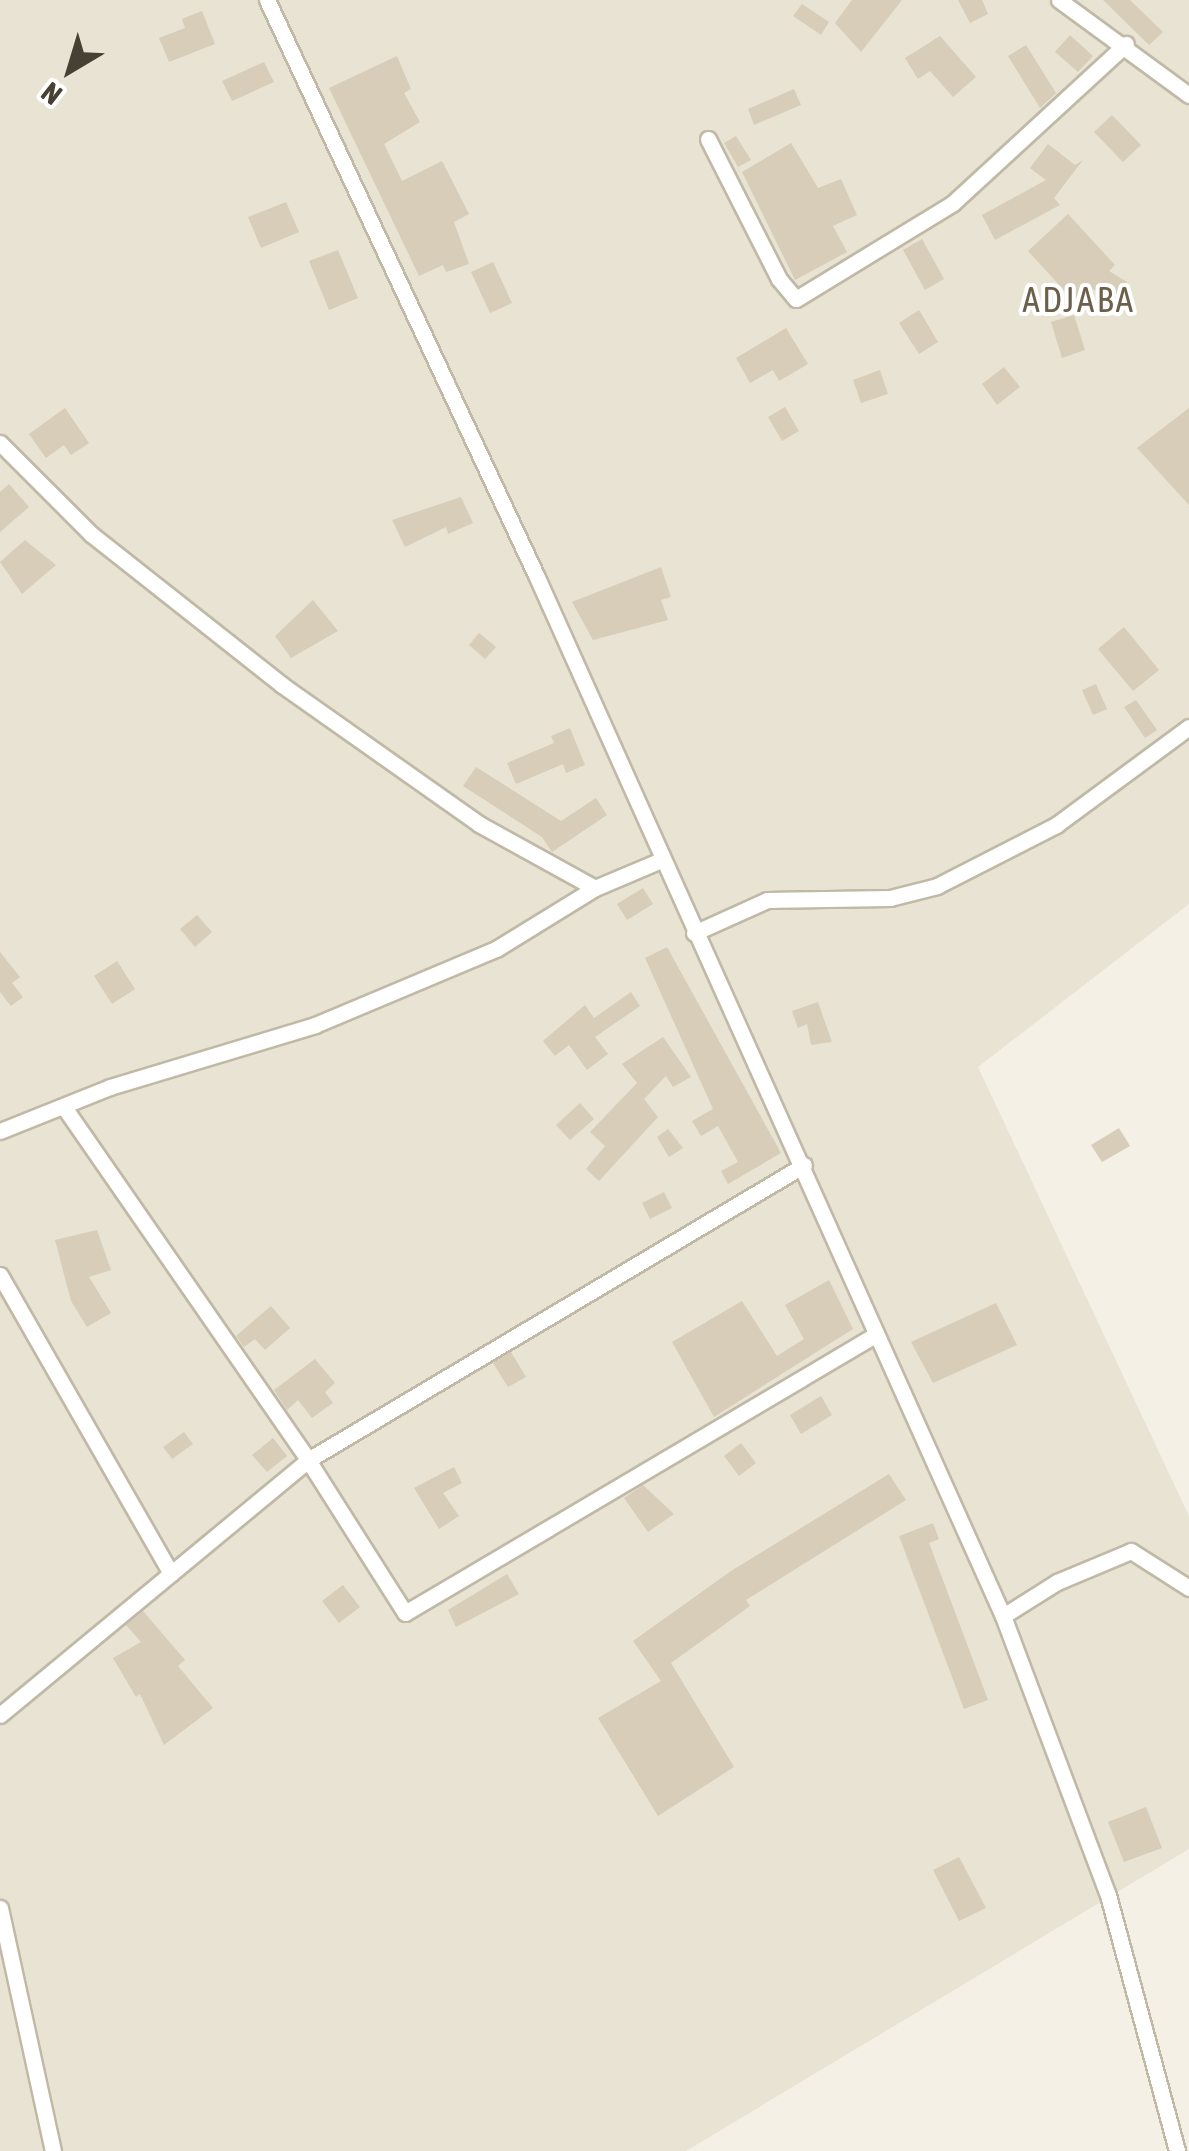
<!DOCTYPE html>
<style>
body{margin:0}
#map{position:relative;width:1189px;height:2151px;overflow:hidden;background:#f4f0e5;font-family:"Asap Condensed",sans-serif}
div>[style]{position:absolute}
.residential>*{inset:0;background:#e8e3d2}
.building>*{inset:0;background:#d7cdb9}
.roads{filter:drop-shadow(2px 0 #c0b9a6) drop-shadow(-2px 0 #c0b9a6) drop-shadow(0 2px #c0b9a6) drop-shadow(0 -2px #c0b9a6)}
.street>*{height:15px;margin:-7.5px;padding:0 7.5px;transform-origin:7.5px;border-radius:7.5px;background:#fff}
span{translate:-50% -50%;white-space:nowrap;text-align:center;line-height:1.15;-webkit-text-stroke:8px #fff;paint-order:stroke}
.quarter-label{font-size:35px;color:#6b604a;letter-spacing:2.5px}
.north{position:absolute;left:20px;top:20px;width:100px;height:100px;-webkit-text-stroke:8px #fff;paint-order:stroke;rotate:218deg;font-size:28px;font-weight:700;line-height:40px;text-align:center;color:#474134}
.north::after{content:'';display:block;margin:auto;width:35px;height:45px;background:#474134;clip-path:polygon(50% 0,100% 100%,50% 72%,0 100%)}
</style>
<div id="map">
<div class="residential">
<i style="clip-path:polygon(0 0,1189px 0,1189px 904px,978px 1067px,1189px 1516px,1189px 1849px,686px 2151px,0 2151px)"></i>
</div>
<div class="building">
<i style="clip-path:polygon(852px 0,902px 0,861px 52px,835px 23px)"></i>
<i style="clip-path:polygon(958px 0,982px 0,988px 14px,970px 23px)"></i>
<i style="clip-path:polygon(1103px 0,1130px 0,1163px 32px,1149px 45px)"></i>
<i style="clip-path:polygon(802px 4px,829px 22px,821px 35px,793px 16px)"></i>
<i style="clip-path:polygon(202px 11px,215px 44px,169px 62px,159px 38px,185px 28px,182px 19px)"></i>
<i style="clip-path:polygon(1070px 35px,1093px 56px,1078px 72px,1055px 52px)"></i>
<i style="clip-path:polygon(940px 36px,976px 77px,953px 97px,930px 71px,918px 79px,905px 58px)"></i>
<i style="clip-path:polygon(1026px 45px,1056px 93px,1040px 108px,1008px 56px)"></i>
<i style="clip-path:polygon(397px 56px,411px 89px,404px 93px,420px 122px,384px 144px,402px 181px,442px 161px,469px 214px,454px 222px,469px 264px,446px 272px,443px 265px,419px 276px,329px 88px)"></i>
<i style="clip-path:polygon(264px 62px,274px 82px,232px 101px,222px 81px)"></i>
<i style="clip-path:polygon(794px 89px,801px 105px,754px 125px,748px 109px)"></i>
<i style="clip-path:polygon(1112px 115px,1141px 145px,1123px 162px,1094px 132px)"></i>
<i style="clip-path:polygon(736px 136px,751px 160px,738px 167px,724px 143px)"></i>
<i style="clip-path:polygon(791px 143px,818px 188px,841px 179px,857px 215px,833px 226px,847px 252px,795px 280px,742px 172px)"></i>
<i style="clip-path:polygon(1048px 144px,1075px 165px,1083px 160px,1054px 198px,1060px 205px,995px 240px,982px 215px,1046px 180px,1030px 168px)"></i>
<i style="clip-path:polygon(286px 202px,299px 232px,261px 248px,248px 217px)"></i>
<i style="clip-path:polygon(1068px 214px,1115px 265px,1109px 271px,1127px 282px,1115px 302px,1089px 287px,1074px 301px,1028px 251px)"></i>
<i style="clip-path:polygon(922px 239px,944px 279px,925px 290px,903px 250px)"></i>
<i style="clip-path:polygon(338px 250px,358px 298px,329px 310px,309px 261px)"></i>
<i style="clip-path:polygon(493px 262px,512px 303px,490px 313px,471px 272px)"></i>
<i style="clip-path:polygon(919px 310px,938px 342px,919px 354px,899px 323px)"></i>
<i style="clip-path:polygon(1074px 315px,1085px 350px,1062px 358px,1051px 322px)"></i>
<i style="clip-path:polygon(786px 328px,808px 364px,779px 381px,773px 370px,750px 383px,736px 358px)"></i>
<i style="clip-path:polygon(1004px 367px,1020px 387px,997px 405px,982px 384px)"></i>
<i style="clip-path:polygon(880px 370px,888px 394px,861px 403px,853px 380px)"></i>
<i style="clip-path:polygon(785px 407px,799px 431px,782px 441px,768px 417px)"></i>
<i style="clip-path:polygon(65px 408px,89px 443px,71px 455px,64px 445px,46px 458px,29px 434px)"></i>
<i style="clip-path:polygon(1189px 408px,1189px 505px,1137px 448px)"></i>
<i style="clip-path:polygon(9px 484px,29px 507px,0 532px,0 492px)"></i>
<i style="clip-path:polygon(461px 497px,473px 523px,448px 534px,446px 527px,405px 547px,392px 520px)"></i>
<i style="clip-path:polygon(25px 540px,56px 565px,22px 594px,0 562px)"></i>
<i style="clip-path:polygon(661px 567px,671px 597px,661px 600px,668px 620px,593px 640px,572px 602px)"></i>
<i style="clip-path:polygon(313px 600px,338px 631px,291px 658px,275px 636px)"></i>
<i style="clip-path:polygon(1124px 627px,1159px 670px,1133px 691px,1098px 649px)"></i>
<i style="clip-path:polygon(479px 633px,496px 647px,485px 659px,469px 645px)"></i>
<i style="clip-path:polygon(1096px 684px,1107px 709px,1093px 715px,1082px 690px)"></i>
<i style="clip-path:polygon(1136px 700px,1157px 730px,1145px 738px,1124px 707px)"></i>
<i style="clip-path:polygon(570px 728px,585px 765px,566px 773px,563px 764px,516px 784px,507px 763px,554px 743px,551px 736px)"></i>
<i style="clip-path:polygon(476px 767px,561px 821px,596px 798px,607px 815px,552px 852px,542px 837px,463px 786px)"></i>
<i style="clip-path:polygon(643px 888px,653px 904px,627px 920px,617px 904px)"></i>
<i style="clip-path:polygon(197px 915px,212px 932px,195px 947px,180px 929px)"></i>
<i style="clip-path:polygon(667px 947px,781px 1153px,728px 1184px,721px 1171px,738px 1162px,718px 1126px,701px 1136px,692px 1121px,713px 1109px,645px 958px)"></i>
<i style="clip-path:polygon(0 952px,20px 977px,12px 983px,23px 997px,11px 1006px,0 992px)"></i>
<i style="clip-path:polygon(117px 961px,135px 989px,112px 1004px,94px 976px)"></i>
<i style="clip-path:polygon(631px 992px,640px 1006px,595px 1037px,608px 1054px,587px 1070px,569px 1045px,555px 1056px,543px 1041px,585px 1005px,594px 1018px)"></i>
<i style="clip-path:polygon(818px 1002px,832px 1042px,811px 1045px,807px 1024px,798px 1028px,792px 1011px)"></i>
<i style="clip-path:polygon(663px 1037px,691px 1077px,673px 1087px,666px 1076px,644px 1099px,658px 1117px,599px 1181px,586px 1169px,605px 1146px,590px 1132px,637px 1083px,622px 1064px)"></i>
<i style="clip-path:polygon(580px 1103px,594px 1119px,570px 1140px,556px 1125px)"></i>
<i style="clip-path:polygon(1119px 1128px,1130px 1146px,1102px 1162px,1091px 1145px)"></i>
<i style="clip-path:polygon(668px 1129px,683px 1148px,669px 1157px,657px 1137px)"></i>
<i style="clip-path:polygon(664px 1192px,672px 1208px,650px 1219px,642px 1203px)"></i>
<i style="clip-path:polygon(97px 1230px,111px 1270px,89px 1277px,111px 1313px,87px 1327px,71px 1301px,55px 1240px)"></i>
<i style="clip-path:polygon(829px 1280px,853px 1329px,714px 1417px,672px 1342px,742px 1301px,777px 1356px,804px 1339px,785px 1305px)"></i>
<i style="clip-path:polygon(996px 1303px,1017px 1345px,933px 1383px,911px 1342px)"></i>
<i style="clip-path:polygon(271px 1306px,290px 1328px,265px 1350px,255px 1339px,244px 1347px,236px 1336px)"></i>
<i style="clip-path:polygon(511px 1352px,526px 1377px,508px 1387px,493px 1363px)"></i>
<i style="clip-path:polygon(315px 1359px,335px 1383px,325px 1392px,333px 1403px,312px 1418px,298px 1400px,287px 1410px,274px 1390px)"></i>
<i style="clip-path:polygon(821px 1396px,832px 1415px,801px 1434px,790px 1415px)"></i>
<i style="clip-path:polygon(184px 1432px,193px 1444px,172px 1459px,163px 1447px)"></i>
<i style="clip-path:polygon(273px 1438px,287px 1456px,267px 1472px,252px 1455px)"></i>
<i style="clip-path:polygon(741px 1443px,756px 1463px,739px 1476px,724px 1456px)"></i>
<i style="clip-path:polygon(454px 1467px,462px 1483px,443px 1493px,459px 1516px,439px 1529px,414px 1488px)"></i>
<i style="clip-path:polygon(889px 1474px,906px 1500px,746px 1600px,750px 1606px,671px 1663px,734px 1767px,658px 1816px,598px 1718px,661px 1681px,633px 1641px,731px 1571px)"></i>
<i style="clip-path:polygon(643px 1485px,674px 1514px,648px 1532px,624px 1498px)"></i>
<i style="clip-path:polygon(933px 1523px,939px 1539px,929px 1543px,988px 1700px,964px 1709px,899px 1536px)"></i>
<i style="clip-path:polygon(507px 1574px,519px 1594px,456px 1627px,448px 1610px)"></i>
<i style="clip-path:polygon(343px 1585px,360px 1607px,339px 1623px,322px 1601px)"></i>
<i style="clip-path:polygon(143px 1611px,185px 1660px,178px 1666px,213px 1708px,164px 1745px,140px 1694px,136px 1697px,113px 1658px,141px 1642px,126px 1625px)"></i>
<i style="clip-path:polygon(1146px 1807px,1162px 1848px,1124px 1862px,1108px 1822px)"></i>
<i style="clip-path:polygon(959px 1857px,986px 1908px,959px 1921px,933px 1870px)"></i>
</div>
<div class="roads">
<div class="street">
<i style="left:267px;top:0;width:635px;rotate:64.93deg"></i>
<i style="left:536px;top:575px;width:1141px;rotate:65.84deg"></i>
<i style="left:1003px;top:1616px;width:298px;rotate:69.4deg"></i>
<i style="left:1108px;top:1895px;width:265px;rotate:74.9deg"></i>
<i style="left:1059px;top:0;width:161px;rotate:36.2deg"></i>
<i style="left:708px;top:139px;width:157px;rotate:63.1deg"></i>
<i style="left:779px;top:279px;width:26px;rotate:50deg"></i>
<i style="left:796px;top:299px;width:184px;rotate:-31.4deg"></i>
<i style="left:953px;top:203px;width:235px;rotate:-42.6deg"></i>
<i style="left:0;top:443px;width:129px;rotate:45deg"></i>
<i style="left:91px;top:534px;width:243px;rotate:38.3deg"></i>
<i style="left:282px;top:685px;width:241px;rotate:35.2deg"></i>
<i style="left:479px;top:824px;width:132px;rotate:28.9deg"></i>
<i style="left:694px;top:933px;width:80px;rotate:-24.3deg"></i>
<i style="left:767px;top:900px;width:123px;rotate:-0.9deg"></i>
<i style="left:890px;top:898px;width:49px;rotate:-14.3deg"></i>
<i style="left:937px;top:886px;width:134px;rotate:-27.1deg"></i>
<i style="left:1056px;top:825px;width:165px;rotate:-36.4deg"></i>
<i style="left:64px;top:1107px;width:429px;rotate:55.3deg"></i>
<i style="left:308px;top:1460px;width:181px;rotate:57.6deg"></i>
<i style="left:405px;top:1613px;width:546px;rotate:-30.6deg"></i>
<i style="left:0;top:1131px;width:118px;rotate:-21.8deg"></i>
<i style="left:110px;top:1087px;width:214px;rotate:-16.8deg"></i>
<i style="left:315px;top:1025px;width:196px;rotate:-22.8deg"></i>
<i style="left:496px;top:949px;width:116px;rotate:-31.6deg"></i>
<i style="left:595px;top:888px;width:69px;rotate:-22.9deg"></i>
<i style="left:0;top:1275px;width:344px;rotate:60.2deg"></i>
<i style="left:1003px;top:1616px;width:64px;rotate:-32.2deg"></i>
<i style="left:1057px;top:1582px;width:80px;rotate:-22.7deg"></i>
<i style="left:1131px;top:1551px;width:69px;rotate:32.5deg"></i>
<i style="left:0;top:1715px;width:400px;rotate:-39.6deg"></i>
<i style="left:308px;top:1460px;width:577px;rotate:-30.74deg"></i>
<i style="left:0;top:1908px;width:249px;rotate:77.7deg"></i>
</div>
</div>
<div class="quarter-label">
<span style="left:1079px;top:299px">ADJABA</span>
</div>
<div class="north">N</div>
</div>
